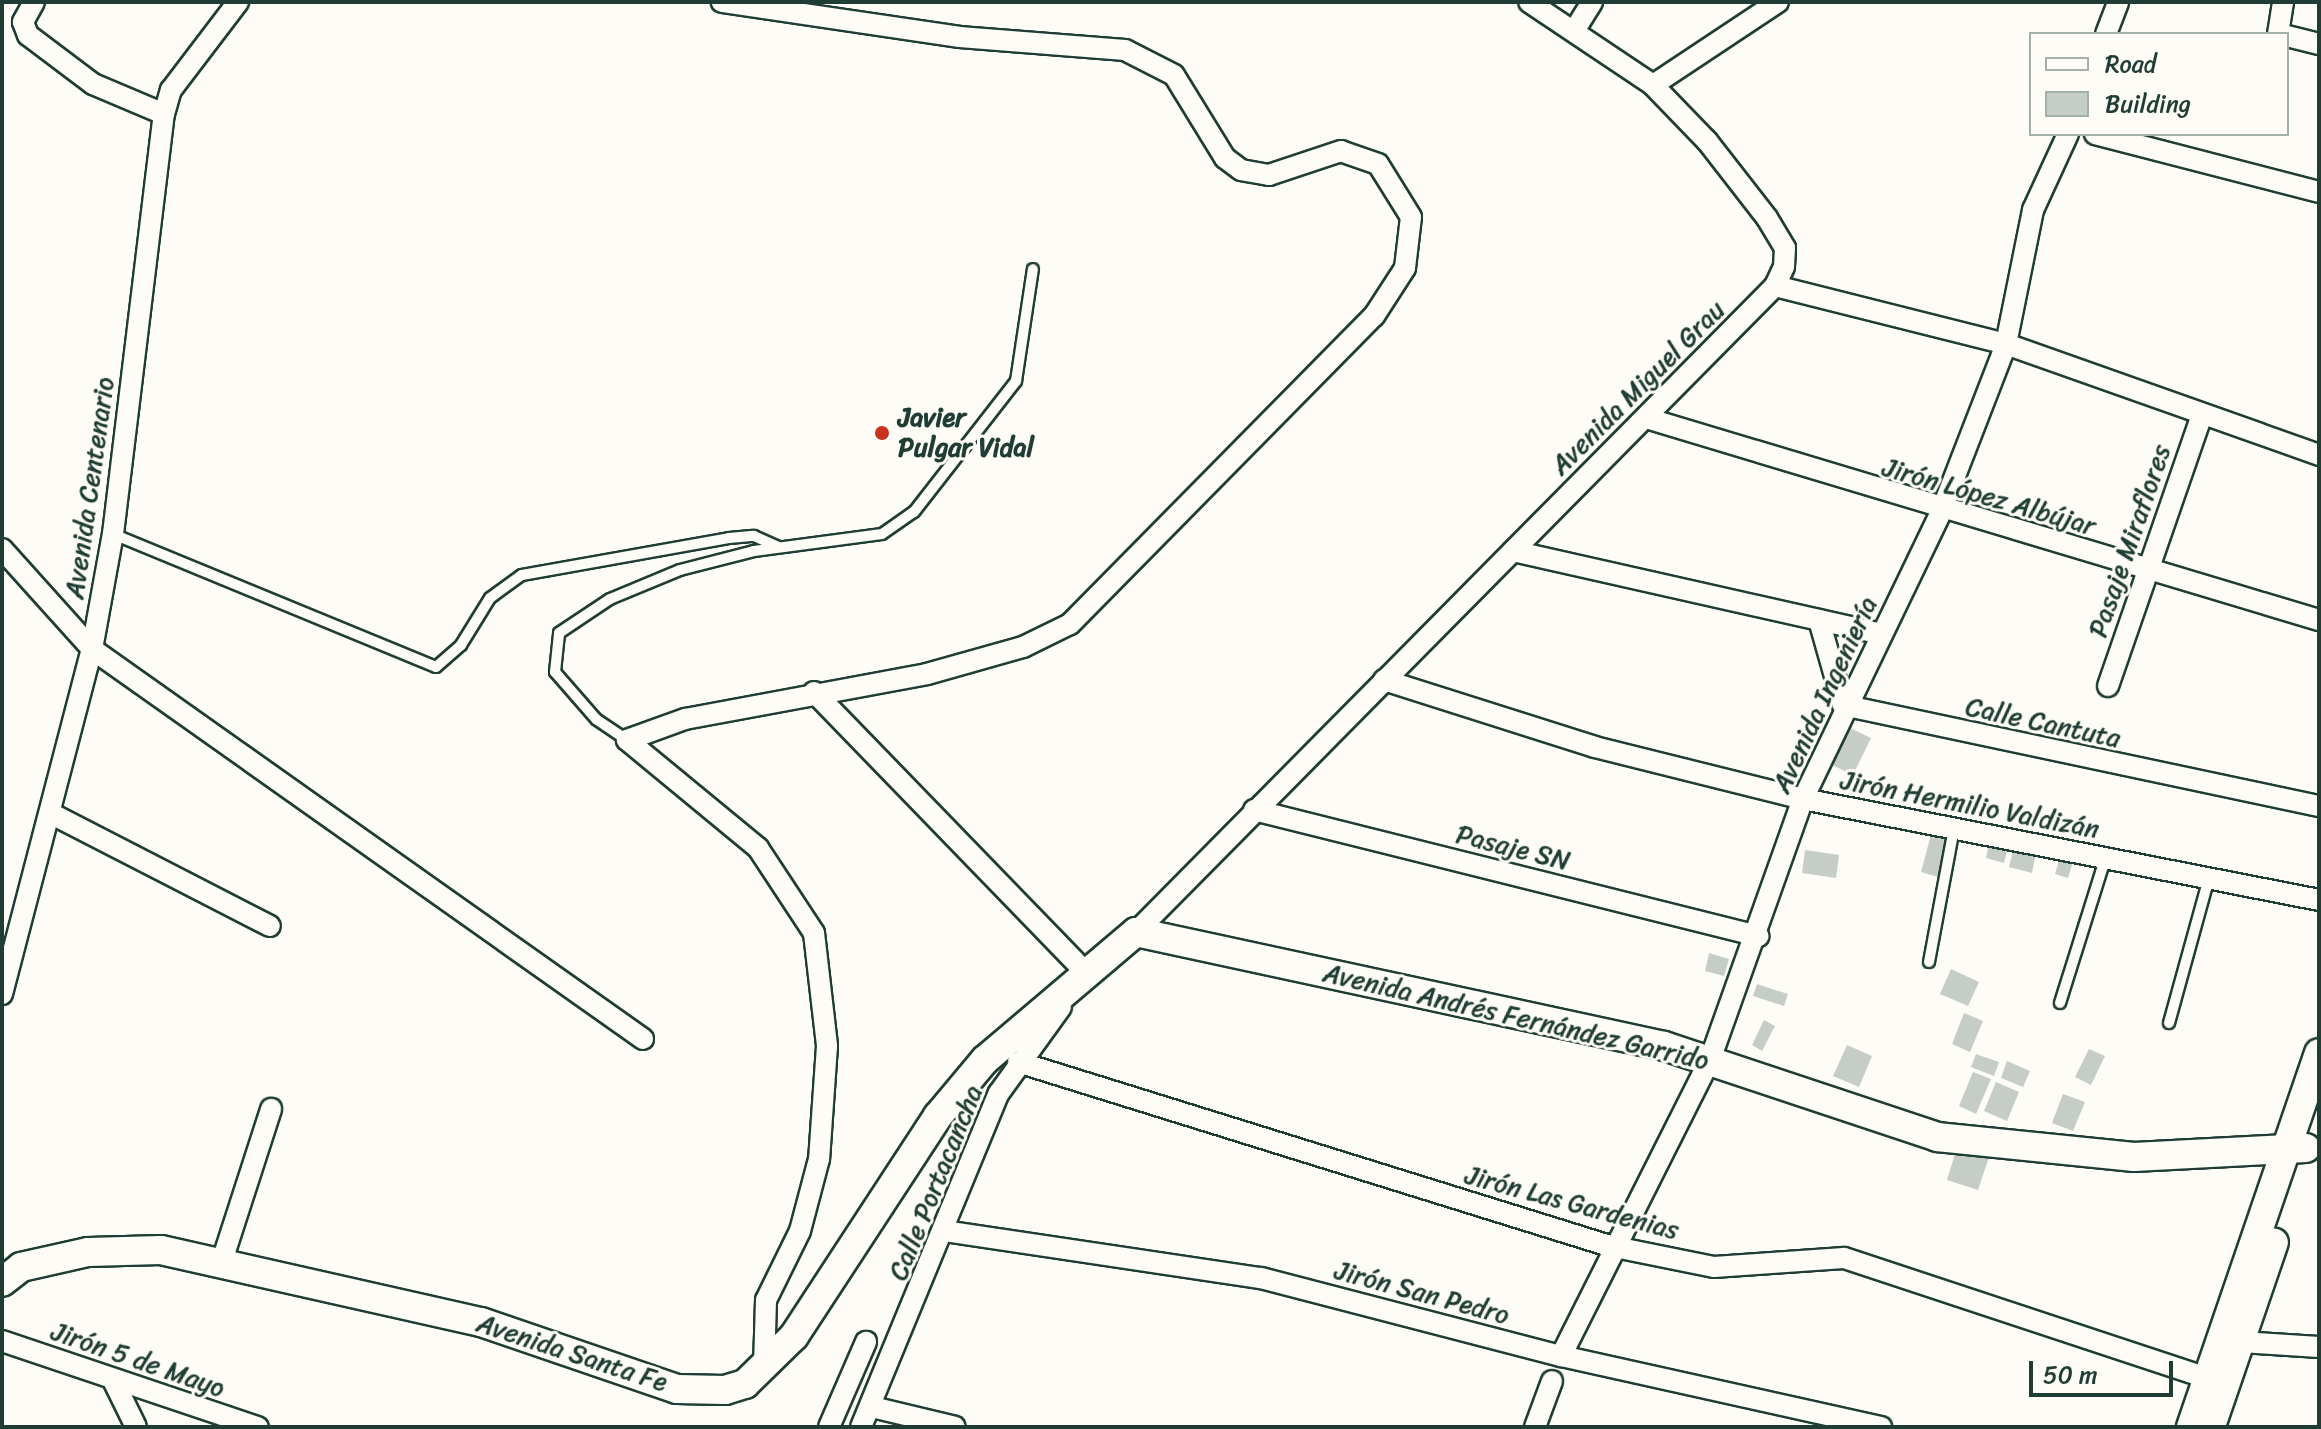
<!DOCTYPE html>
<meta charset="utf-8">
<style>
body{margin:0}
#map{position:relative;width:2321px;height:1429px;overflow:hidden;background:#fdfcf7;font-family:Sriracha,sans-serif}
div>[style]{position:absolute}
.building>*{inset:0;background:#c6cdc7}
.roads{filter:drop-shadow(2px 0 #1f3d34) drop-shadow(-2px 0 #1f3d34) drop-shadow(0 2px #1f3d34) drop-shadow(0 -2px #1f3d34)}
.lane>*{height:10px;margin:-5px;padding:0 5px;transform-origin:5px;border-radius:5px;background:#fdfcf7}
.street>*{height:20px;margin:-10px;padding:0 10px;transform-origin:10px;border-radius:10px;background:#fdfcf7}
.secondary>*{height:28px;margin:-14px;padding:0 14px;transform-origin:14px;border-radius:14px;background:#fdfcf7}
.dots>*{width:22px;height:22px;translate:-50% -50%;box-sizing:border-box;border:4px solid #fdfcf7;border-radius:50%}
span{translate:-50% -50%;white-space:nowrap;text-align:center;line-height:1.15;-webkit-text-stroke:6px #fdfcf7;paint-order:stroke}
.street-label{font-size:26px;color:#1f3d34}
.poi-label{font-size:26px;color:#1f3d34;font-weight:700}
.left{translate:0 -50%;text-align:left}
.frame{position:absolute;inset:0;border:4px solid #1f3d34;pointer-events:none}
.legend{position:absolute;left:2029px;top:32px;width:260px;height:104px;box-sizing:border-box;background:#fdfcf7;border:2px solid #a4b0a9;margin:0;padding:10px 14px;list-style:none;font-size:24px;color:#1f3d34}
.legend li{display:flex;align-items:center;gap:16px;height:40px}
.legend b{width:40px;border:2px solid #a4b0a9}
.scale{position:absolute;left:2029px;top:1361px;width:144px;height:36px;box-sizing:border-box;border:4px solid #1f3d34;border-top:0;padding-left:10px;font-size:24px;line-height:28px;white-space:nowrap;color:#1f3d34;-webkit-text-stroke:6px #fdfcf7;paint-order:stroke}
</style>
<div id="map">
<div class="building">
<i style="clip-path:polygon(1850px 728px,1871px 738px,1853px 775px,1832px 765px)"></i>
<i style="clip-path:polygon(1932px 831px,1949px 836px,1938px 877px,1921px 872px)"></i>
<i style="clip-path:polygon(1990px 838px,2009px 843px,2004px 863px,1986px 858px)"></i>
<i style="clip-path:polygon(2015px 843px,2037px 848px,2032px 873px,2009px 867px)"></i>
<i style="clip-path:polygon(1805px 850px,1839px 855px,1836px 878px,1802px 873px)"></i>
<i style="clip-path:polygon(2061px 854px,2074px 858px,2068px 878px,2055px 874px)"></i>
<i style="clip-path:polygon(1709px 953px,1729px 959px,1724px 976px,1705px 971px)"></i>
<i style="clip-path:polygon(1951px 969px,1979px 982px,1968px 1006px,1940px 994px)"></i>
<i style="clip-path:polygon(1757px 984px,1788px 994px,1784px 1006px,1753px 996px)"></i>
<i style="clip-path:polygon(1964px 1013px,1983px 1021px,1970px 1052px,1952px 1044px)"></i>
<i style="clip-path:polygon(1764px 1020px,1775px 1026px,1762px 1051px,1752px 1045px)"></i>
<i style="clip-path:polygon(1847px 1045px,1872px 1056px,1859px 1087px,1833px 1076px)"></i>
<i style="clip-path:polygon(2089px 1049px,2105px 1056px,2091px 1085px,2075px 1077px)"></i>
<i style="clip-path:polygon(1976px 1054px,1999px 1062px,1994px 1076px,1971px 1067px)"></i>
<i style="clip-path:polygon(2007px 1061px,2030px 1071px,2023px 1087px,2001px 1078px)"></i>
<i style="clip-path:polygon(1973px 1072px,1991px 1079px,1976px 1114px,1959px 1106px)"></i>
<i style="clip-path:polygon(1996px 1082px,2019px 1092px,2007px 1121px,1984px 1111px)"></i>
<i style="clip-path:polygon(2063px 1094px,2085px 1102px,2073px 1131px,2052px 1123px)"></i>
<i style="clip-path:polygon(1957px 1147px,1989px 1157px,1978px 1190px,1947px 1180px)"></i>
</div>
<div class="roads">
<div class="lane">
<i style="left:113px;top:534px;width:349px;rotate:22.4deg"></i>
<i style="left:436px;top:667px;width:33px;rotate:-41deg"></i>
<i style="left:461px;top:645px;width:55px;rotate:-58.3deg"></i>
<i style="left:490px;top:598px;width:39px;rotate:-36deg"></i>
<i style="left:522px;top:575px;width:210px;rotate:-10.1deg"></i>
<i style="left:729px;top:538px;width:25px;rotate:-5deg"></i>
<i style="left:754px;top:536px;width:27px;rotate:24deg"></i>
<i style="left:627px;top:740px;width:37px;rotate:-146deg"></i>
<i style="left:596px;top:719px;width:62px;rotate:-131.1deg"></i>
<i style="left:555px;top:672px;width:39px;rotate:-84deg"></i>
<i style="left:559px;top:633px;width:61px;rotate:-33.7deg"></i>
<i style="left:610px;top:599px;width:76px;rotate:-22.5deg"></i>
<i style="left:680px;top:570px;width:76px;rotate:-14.4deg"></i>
<i style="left:754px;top:551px;width:129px;rotate:-7.6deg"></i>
<i style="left:882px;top:534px;width:39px;rotate:-35deg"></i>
<i style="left:914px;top:512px;width:166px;rotate:-52.1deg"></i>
<i style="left:1016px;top:381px;width:113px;rotate:-81.4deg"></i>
<i style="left:1929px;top:962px;width:135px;rotate:-79.4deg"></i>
<i style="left:2060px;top:1003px;width:151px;rotate:-72.6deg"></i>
<i style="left:2169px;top:1023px;width:147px;rotate:-74.6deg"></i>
</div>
<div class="street">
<i style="left:34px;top:2px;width:23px;rotate:119deg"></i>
<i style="left:23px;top:22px;width:14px;rotate:69deg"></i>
<i style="left:28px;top:35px;width:81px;rotate:37deg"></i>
<i style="left:93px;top:84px;width:77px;rotate:22.9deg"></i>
<i style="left:1574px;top:31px;width:34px;rotate:-58deg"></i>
<i style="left:2106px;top:34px;width:34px;rotate:-69deg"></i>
<i style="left:2278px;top:34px;width:32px;rotate:-81deg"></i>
<i style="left:2287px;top:36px;width:33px;rotate:14deg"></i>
<i style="left:1653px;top:85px;width:150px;rotate:-33.6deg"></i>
<i style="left:2095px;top:134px;width:231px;rotate:14.5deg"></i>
<i style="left:1775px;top:286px;width:238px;rotate:14.1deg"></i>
<i style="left:2006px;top:344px;width:332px;rotate:19.5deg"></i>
<i style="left:1646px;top:418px;width:703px;rotate:16.71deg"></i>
<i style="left:2px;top:549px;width:135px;rotate:48deg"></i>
<i style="left:92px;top:649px;width:675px;rotate:35.29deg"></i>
<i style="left:1513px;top:551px;width:378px;rotate:12.7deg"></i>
<i style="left:1819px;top:620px;width:88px;rotate:74.2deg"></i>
<i style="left:1843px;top:705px;width:487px;rotate:12deg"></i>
<i style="left:1384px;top:680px;width:221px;rotate:17.6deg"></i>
<i style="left:1595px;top:747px;width:214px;rotate:14deg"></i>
<i style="left:1803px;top:799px;width:526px;rotate:11.07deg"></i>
<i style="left:2108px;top:686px;width:288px;rotate:-70.9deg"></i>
<i style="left:814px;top:692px;width:392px;rotate:45.9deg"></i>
<i style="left:1087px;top:974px;width:10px;rotate:127deg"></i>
<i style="left:627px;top:740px;width:62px;rotate:-19.9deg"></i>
<i style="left:685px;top:719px;width:246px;rotate:-10.5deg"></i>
<i style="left:927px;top:674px;width:100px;rotate:-15.7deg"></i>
<i style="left:1023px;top:647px;width:52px;rotate:-26.1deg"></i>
<i style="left:1070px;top:624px;width:433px;rotate:-45.4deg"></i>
<i style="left:1374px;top:316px;width:57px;rotate:-57.1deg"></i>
<i style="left:1405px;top:268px;width:51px;rotate:-83.3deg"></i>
<i style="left:1411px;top:217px;width:62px;rotate:-121.9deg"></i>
<i style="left:1378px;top:164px;width:39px;rotate:-161deg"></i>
<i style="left:1341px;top:151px;width:76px;rotate:161.6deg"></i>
<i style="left:1269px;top:175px;width:28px;rotate:-170deg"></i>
<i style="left:1241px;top:170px;width:20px;rotate:-143deg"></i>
<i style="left:1225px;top:158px;width:97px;rotate:-121.6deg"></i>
<i style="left:1174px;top:75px;width:55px;rotate:-153deg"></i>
<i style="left:1125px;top:50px;width:166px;rotate:-175.5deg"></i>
<i style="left:960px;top:37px;width:241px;rotate:-171.6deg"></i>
<i style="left:627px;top:740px;width:170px;rotate:39.5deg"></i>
<i style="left:758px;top:848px;width:102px;rotate:56.6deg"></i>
<i style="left:814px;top:933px;width:114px;rotate:83.4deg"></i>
<i style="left:827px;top:1046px;width:113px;rotate:94deg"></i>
<i style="left:819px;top:1159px;width:74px;rotate:104.8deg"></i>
<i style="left:800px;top:1231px;width:77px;rotate:116.2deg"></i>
<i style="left:766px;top:1300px;width:68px;rotate:91.7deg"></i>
<i style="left:1254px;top:810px;width:520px;rotate:14.04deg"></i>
<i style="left:50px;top:813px;width:247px;rotate:27.2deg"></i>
<i style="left:1136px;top:932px;width:909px;rotate:-45.31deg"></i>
<i style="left:1775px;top:286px;width:21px;rotate:-65deg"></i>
<i style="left:1784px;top:267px;width:19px;rotate:-87deg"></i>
<i style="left:1785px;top:248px;width:35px;rotate:-121deg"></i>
<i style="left:1767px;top:218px;width:98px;rotate:-127.9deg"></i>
<i style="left:1707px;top:141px;width:78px;rotate:-134deg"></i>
<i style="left:1653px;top:85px;width:149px;rotate:-146.2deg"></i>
<i style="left:2px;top:994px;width:357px;rotate:-75.4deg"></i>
<i style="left:92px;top:649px;width:117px;rotate:-79.7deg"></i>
<i style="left:113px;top:534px;width:423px;rotate:-83.1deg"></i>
<i style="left:164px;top:114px;width:25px;rotate:-74deg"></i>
<i style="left:171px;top:90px;width:111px;rotate:-52.7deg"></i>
<i style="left:1018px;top:1062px;width:620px;rotate:17.27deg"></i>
<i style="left:1610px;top:1246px;width:106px;rotate:11.4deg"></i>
<i style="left:1714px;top:1267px;width:130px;rotate:-4deg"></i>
<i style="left:1844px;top:1258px;width:382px;rotate:18.3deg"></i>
<i style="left:945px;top:1231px;width:319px;rotate:8.5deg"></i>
<i style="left:1261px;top:1278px;width:310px;rotate:14.6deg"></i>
<i style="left:1561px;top:1356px;width:328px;rotate:12.5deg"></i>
<i style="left:222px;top:1261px;width:160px;rotate:-72.1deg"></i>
<i style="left:2px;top:1341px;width:270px;rotate:18.6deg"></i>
<i style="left:2241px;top:1342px;width:78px;rotate:3.7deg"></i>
<i style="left:1561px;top:1356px;width:331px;rotate:-63.3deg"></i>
<i style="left:1710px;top:1060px;width:277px;rotate:-70.4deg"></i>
<i style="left:1803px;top:799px;width:318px;rotate:-64.3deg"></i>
<i style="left:1941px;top:512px;width:180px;rotate:-68.8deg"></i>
<i style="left:2006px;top:344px;width:137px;rotate:-78.6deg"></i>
<i style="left:2033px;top:210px;width:84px;rotate:-65.3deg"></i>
<i style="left:113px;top:1380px;width:52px;rotate:63.9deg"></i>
<i style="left:872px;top:1407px;width:85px;rotate:13.5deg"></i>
<i style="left:829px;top:1427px;width:93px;rotate:-66.5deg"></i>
<i style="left:861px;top:1427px;width:361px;rotate:-67.6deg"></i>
<i style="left:999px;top:1093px;width:106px;rotate:-54.2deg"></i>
<i style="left:1535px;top:1427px;width:49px;rotate:-69.7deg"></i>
</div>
<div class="secondary">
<i style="left:2px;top:1282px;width:24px;rotate:-38deg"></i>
<i style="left:21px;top:1267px;width:69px;rotate:-12.6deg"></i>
<i style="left:88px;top:1252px;width:73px;rotate:-1.6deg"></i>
<i style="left:161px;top:1250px;width:328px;rotate:12.7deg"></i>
<i style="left:481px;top:1322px;width:207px;rotate:18.9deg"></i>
<i style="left:677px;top:1389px;width:48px;rotate:1.2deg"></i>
<i style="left:725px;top:1390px;width:21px;rotate:-17deg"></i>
<i style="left:745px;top:1384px;width:69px;rotate:-44.4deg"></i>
<i style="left:794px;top:1336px;width:263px;rotate:-56.8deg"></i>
<i style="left:938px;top:1116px;width:73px;rotate:-50deg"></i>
<i style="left:985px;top:1060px;width:198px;rotate:-40.3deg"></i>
<i style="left:1136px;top:932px;width:540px;rotate:12.18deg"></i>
<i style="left:1664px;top:1046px;width:288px;rotate:18.4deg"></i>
<i style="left:1937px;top:1137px;width:198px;rotate:5.8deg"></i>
<i style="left:2134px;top:1157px;width:172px;rotate:-3deg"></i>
<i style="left:2211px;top:1426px;width:194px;rotate:-71.1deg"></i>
<i style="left:2191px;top:1427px;width:395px;rotate:-71.1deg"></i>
</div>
</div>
<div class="dots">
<i style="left:882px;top:433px;background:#c8321e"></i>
</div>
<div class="street-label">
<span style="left:1638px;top:388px;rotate:-45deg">Avenida Miguel Grau</span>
<span style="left:90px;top:488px;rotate:-82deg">Avenida Centenario</span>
<span style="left:1989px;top:497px;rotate:16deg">Jirón López Albújar</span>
<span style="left:2130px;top:541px;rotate:-71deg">Pasaje Miraflores</span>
<span style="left:1825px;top:695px;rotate:-65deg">Avenida Ingeniería</span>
<span style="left:2043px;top:723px;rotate:12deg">Calle Cantuta</span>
<span style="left:1970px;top:805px;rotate:11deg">Jirón Hermilio Valdizán</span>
<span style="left:1513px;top:848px;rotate:14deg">Pasaje SN</span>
<span style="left:1516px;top:1017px;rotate:13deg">Avenida Andrés Fernández Garrido</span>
<span style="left:936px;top:1183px;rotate:-68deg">Calle Portacancha</span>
<span style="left:1572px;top:1203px;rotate:15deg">Jirón Las Gardenias</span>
<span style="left:1422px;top:1293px;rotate:15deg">Jirón San Pedro</span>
<span style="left:572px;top:1353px;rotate:18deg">Avenida Santa Fe</span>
<span style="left:138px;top:1360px;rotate:19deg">Jirón 5 de Mayo</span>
</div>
<div class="poi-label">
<span class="left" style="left:898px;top:433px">Javier<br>Pulgar Vidal</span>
</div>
<div class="frame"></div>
<ul class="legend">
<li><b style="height:10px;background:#fdfcf7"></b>Road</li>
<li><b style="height:22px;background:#c6cdc7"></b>Building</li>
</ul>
<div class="scale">50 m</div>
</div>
